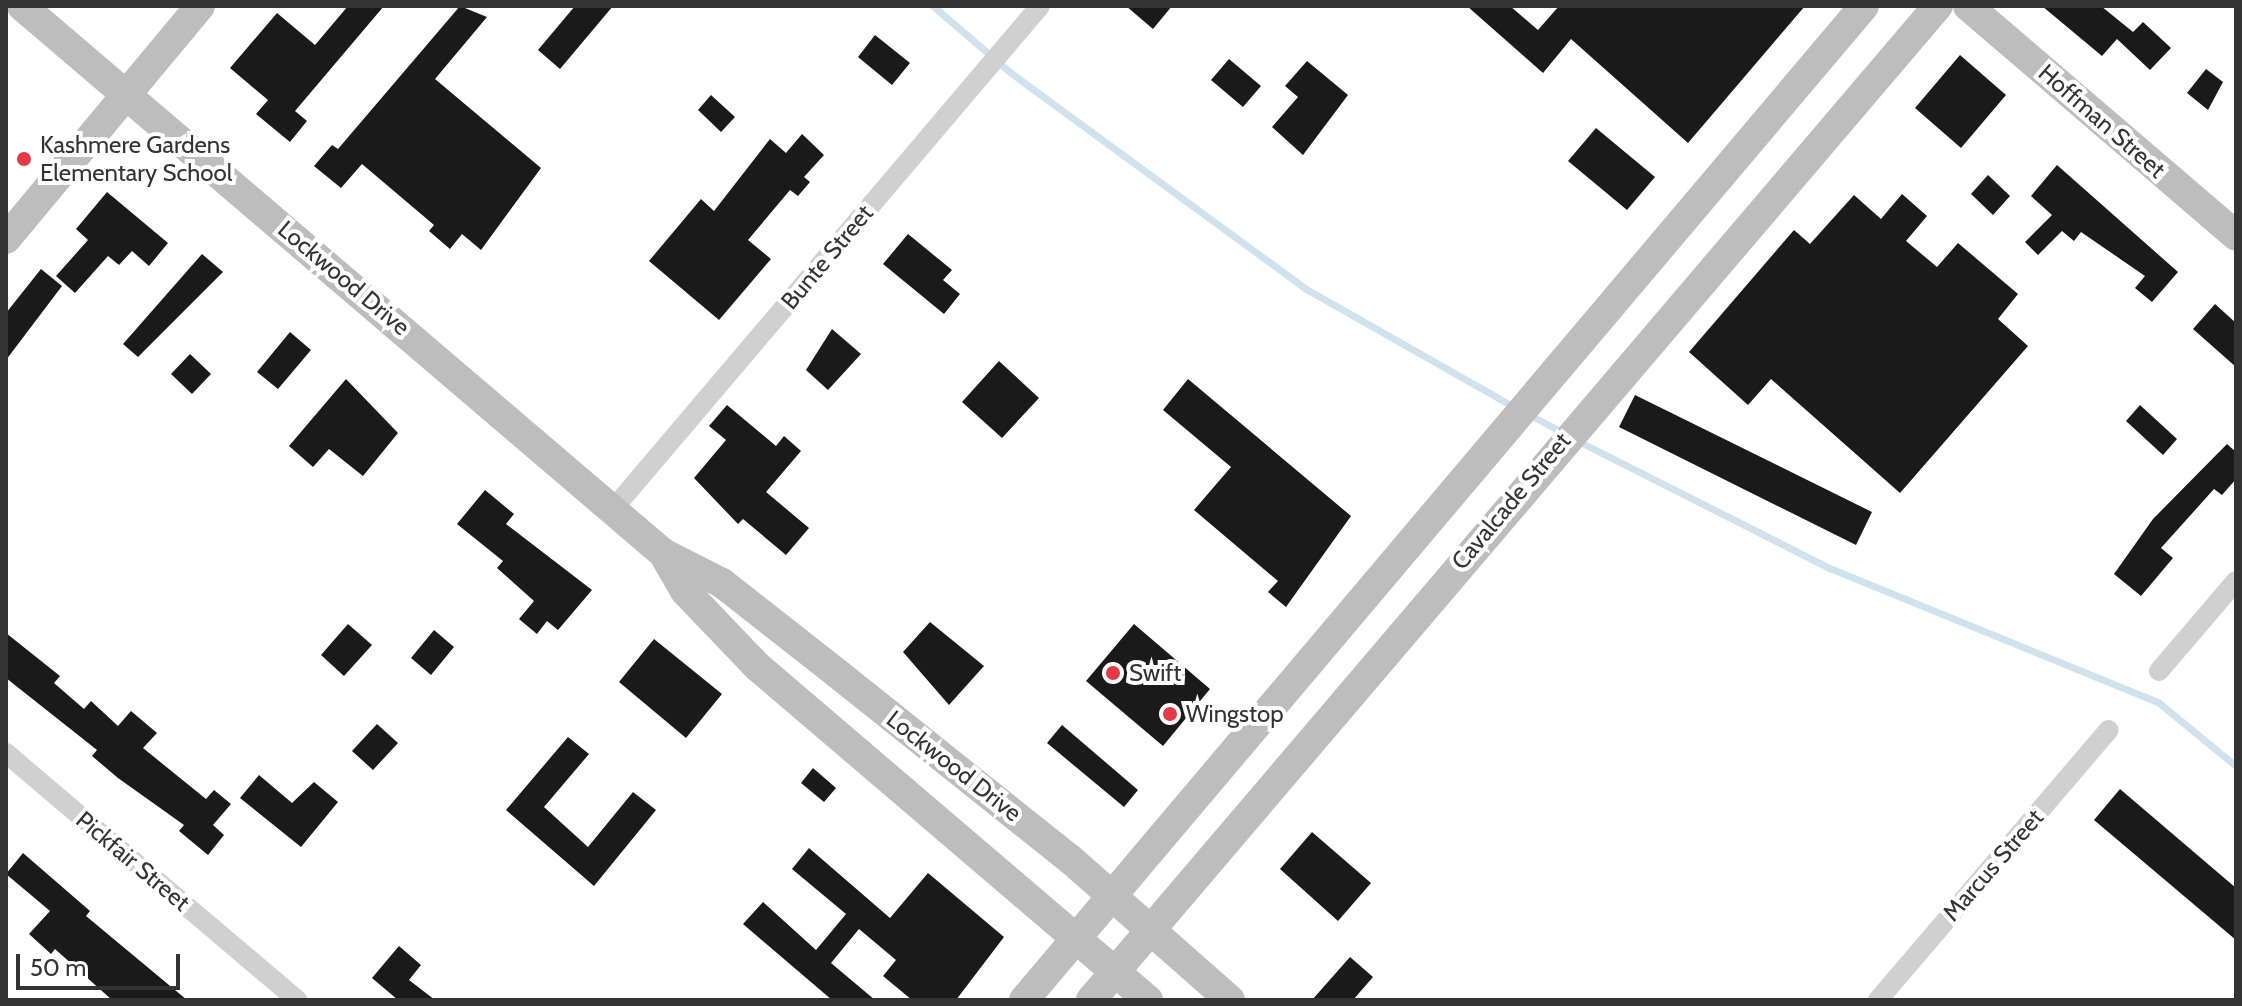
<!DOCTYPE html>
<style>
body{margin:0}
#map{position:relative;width:2242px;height:1006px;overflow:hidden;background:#fff;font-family:Cabin,sans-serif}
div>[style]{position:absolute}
.stream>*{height:7px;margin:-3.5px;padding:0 3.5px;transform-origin:3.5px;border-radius:3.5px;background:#cfe2ee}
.building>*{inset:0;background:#1a1a1a}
.street>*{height:20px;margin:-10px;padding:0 10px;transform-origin:10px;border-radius:10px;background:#d0d0d0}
.secondary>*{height:30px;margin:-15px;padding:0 15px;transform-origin:15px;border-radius:15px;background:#bdbdbd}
.dots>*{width:22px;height:22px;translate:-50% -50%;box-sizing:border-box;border:4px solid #fff;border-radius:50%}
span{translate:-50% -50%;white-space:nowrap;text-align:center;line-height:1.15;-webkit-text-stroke:8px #fff;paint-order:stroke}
.street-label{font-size:24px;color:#333}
.poi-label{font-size:24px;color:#333}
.left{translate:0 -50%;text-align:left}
.frame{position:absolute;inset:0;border:8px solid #333;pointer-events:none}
.scale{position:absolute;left:16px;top:954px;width:164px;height:36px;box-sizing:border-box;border:4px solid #333;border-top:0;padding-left:10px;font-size:24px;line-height:28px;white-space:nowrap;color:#333;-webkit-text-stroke:6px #fff;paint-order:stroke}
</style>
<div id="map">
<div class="stream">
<i style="left:933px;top:6px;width:103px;rotate:40.7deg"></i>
<i style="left:1011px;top:73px;width:368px;rotate:36.2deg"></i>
<i style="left:1308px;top:290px;width:237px;rotate:29.6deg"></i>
<i style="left:1528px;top:414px;width:40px;rotate:28deg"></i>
<i style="left:1578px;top:441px;width:279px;rotate:26.8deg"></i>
<i style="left:1827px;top:567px;width:357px;rotate:22.2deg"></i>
<i style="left:2158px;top:702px;width:101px;rotate:39.4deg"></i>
</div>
<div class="building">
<i style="clip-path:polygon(348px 6px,384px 6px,295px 111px,307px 121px,290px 142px,256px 114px,268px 100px,230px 68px,277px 13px,315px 45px)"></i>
<i style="clip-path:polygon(460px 6px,487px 17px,435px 79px,541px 168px,481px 250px,462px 234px,450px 249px,429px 231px,434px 225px,362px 164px,341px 188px,314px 166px,332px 145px,338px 149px)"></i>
<i style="clip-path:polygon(575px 6px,613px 6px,560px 69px,538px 50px)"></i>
<i style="clip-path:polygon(1126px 6px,1172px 6px,1153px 29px)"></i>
<i style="clip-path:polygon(1467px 6px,1510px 6px,1538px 30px,1559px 6px,1805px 6px,1688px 143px,1571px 39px,1543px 73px)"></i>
<i style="clip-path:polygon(2042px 6px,2101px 6px,2133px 32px,2143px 22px,2171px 48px,2150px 70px,2117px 39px,2102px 56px)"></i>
<i style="clip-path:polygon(875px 35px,910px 63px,892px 85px,858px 57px)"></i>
<i style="clip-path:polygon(1960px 55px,2006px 95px,1961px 148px,1915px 108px)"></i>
<i style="clip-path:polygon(1229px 59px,1261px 86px,1243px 107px,1211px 80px)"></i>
<i style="clip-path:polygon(1307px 61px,1348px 95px,1303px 155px,1272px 127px,1298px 97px,1285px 86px)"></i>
<i style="clip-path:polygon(2206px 69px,2223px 82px,2208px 110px,2187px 93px)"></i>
<i style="clip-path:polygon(711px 95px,735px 117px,721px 132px,698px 110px)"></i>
<i style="clip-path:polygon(1596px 128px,1655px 177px,1627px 210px,1568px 161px)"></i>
<i style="clip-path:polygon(802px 134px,824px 155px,804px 177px,810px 182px,798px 196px,790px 190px,748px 240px,771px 259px,719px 320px,649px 261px,701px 199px,714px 211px,770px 139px,786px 153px)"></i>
<i style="clip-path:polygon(2057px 165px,2178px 272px,2152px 302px,2135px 288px,2145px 276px,2081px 232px,2074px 241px,2062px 231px,2038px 255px,2025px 242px,2052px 215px,2031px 196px)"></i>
<i style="clip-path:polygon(1988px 175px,2010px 196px,1993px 215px,1971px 194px)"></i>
<i style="clip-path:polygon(107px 192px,168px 243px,149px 266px,132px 251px,119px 265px,108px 256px,75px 293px,56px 276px,88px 240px,76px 229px)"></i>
<i style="clip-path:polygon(1902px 194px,1927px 216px,1906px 241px,1937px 267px,1958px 243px,2018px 294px,1998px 319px,2028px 346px,1900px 493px,1771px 379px,1748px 405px,1689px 352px,1794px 230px,1810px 244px,1854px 195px,1881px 219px)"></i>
<i style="clip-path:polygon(908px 234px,952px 270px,943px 280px,960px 294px,944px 314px,883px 264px)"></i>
<i style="clip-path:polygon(202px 254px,223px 272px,138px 357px,123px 344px)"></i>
<i style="clip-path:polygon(41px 269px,62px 286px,6px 360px,6px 313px)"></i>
<i style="clip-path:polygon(2215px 304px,2236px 323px,2236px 367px,2193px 329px)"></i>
<i style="clip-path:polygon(832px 329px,861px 354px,828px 390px,806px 370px)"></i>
<i style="clip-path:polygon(290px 332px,311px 350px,278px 389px,257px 372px)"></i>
<i style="clip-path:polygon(190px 354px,211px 374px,192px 394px,171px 374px)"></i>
<i style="clip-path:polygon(999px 361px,1039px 398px,1002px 438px,962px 402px)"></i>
<i style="clip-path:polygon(346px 379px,398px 433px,363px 476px,329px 449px,313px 467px,289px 446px)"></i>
<i style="clip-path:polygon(1188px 379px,1351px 516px,1286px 607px,1268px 592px,1278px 581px,1194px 510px,1231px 467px,1163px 410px)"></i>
<i style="clip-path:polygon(1635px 395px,1872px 512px,1856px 545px,1619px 427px)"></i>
<i style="clip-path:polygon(727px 405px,776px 446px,784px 436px,801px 451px,766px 492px,809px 528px,786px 555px,743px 519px,738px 524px,694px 478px,726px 440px,709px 426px)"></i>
<i style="clip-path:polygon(2140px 405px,2177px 439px,2163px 455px,2126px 421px)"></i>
<i style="clip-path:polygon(2227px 444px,2236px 452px,2236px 479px,2222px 495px,2214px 489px,2161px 548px,2173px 558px,2141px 596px,2114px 574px,2153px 519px)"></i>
<i style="clip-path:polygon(485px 490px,514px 514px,506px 524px,592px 590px,558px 630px,547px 621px,537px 634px,519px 619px,534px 601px,497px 568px,503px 561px,457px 524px)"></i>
<i style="clip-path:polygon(930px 622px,984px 666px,949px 705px,903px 652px)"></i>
<i style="clip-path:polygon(348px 624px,372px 645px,344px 676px,321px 655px)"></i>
<i style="clip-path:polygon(1134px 624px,1210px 689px,1163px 746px,1086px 681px)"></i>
<i style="clip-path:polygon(434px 630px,454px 647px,431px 675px,411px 658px)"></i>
<i style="clip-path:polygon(6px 633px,60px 676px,54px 683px,84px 709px,91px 701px,118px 726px,131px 711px,157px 733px,143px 748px,206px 799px,214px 790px,231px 804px,213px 825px,224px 835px,208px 855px,179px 831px,184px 825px,118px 778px,92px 756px,97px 750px,6px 678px)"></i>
<i style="clip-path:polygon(654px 639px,722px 694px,686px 738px,619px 682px)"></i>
<i style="clip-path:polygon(377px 724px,398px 743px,373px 770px,352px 751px)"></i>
<i style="clip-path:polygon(1062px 725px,1138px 790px,1124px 807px,1047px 743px)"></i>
<i style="clip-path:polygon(568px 737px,589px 754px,544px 807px,588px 847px,633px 792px,656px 810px,594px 886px,506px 810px)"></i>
<i style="clip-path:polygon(813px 768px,836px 788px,824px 802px,801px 783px)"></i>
<i style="clip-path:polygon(259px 775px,292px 803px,314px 782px,338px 802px,301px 847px,240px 798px)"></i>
<i style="clip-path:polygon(2120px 789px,2236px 888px,2236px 940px,2094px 820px)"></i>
<i style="clip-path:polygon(1312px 832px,1371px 883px,1338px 921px,1280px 869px)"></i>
<i style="clip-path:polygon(809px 848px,890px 918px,928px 873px,1004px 937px,956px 1000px,912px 1000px,883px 976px,896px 960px,859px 929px,831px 963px,875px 1000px,832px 1000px,743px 924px,763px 902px,816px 950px,846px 914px,792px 869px)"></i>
<i style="clip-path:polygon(23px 853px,90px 911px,86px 916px,187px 1000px,112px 1000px,55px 949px,51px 954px,29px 934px,50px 911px,6px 874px)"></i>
<i style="clip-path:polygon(399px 946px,421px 965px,409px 980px,435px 1000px,398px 1000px,372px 978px)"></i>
<i style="clip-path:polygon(1350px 957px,1373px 977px,1353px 1000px,1312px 1000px)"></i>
</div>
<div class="street">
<i style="left:614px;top:508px;width:658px;rotate:-49.68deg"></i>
<i style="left:2159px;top:671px;width:118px;rotate:-49.5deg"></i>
<i style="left:6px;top:753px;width:382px;rotate:40.3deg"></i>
<i style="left:1878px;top:1000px;width:355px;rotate:-49.5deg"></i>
</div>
<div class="secondary">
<i style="left:22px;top:6px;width:843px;rotate:40.48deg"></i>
<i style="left:663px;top:553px;width:66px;rotate:27deg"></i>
<i style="left:722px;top:583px;width:147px;rotate:38.1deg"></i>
<i style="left:838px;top:674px;width:297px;rotate:38.6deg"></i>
<i style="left:1070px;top:859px;width:213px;rotate:41.4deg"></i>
<i style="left:1968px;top:6px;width:353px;rotate:40.6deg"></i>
<i style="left:6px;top:239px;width:303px;rotate:-50.2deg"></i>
<i style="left:663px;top:553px;width:44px;rotate:59.9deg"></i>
<i style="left:685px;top:591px;width:105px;rotate:46.2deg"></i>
<i style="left:758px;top:667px;width:513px;rotate:40.49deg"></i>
<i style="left:1024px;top:1000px;width:1301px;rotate:-49.8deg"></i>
<i style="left:1091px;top:1000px;width:1306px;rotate:-49.57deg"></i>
</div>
<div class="dots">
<i style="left:24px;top:159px;background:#e63946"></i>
<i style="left:1113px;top:673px;background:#e63946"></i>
<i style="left:1170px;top:714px;background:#e63946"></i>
</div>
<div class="street-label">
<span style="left:2102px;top:121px;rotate:41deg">Hoffman Street</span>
<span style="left:827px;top:257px;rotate:-50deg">Bunte Street</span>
<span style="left:344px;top:278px;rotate:40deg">Lockwood Drive</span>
<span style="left:1511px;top:501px;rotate:-50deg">Cavalcade Street</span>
<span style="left:954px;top:766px;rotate:38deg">Lockwood Drive</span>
<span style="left:133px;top:861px;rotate:40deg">Pickfair Street</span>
<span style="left:1993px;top:865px;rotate:-49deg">Marcus Street</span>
</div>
<div class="poi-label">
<span class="left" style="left:40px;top:159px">Kashmere Gardens<br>Elementary School</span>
<span class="left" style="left:1129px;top:673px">Swift</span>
<span class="left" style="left:1186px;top:714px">Wingstop</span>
</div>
<div class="frame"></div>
<div class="scale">50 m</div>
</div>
